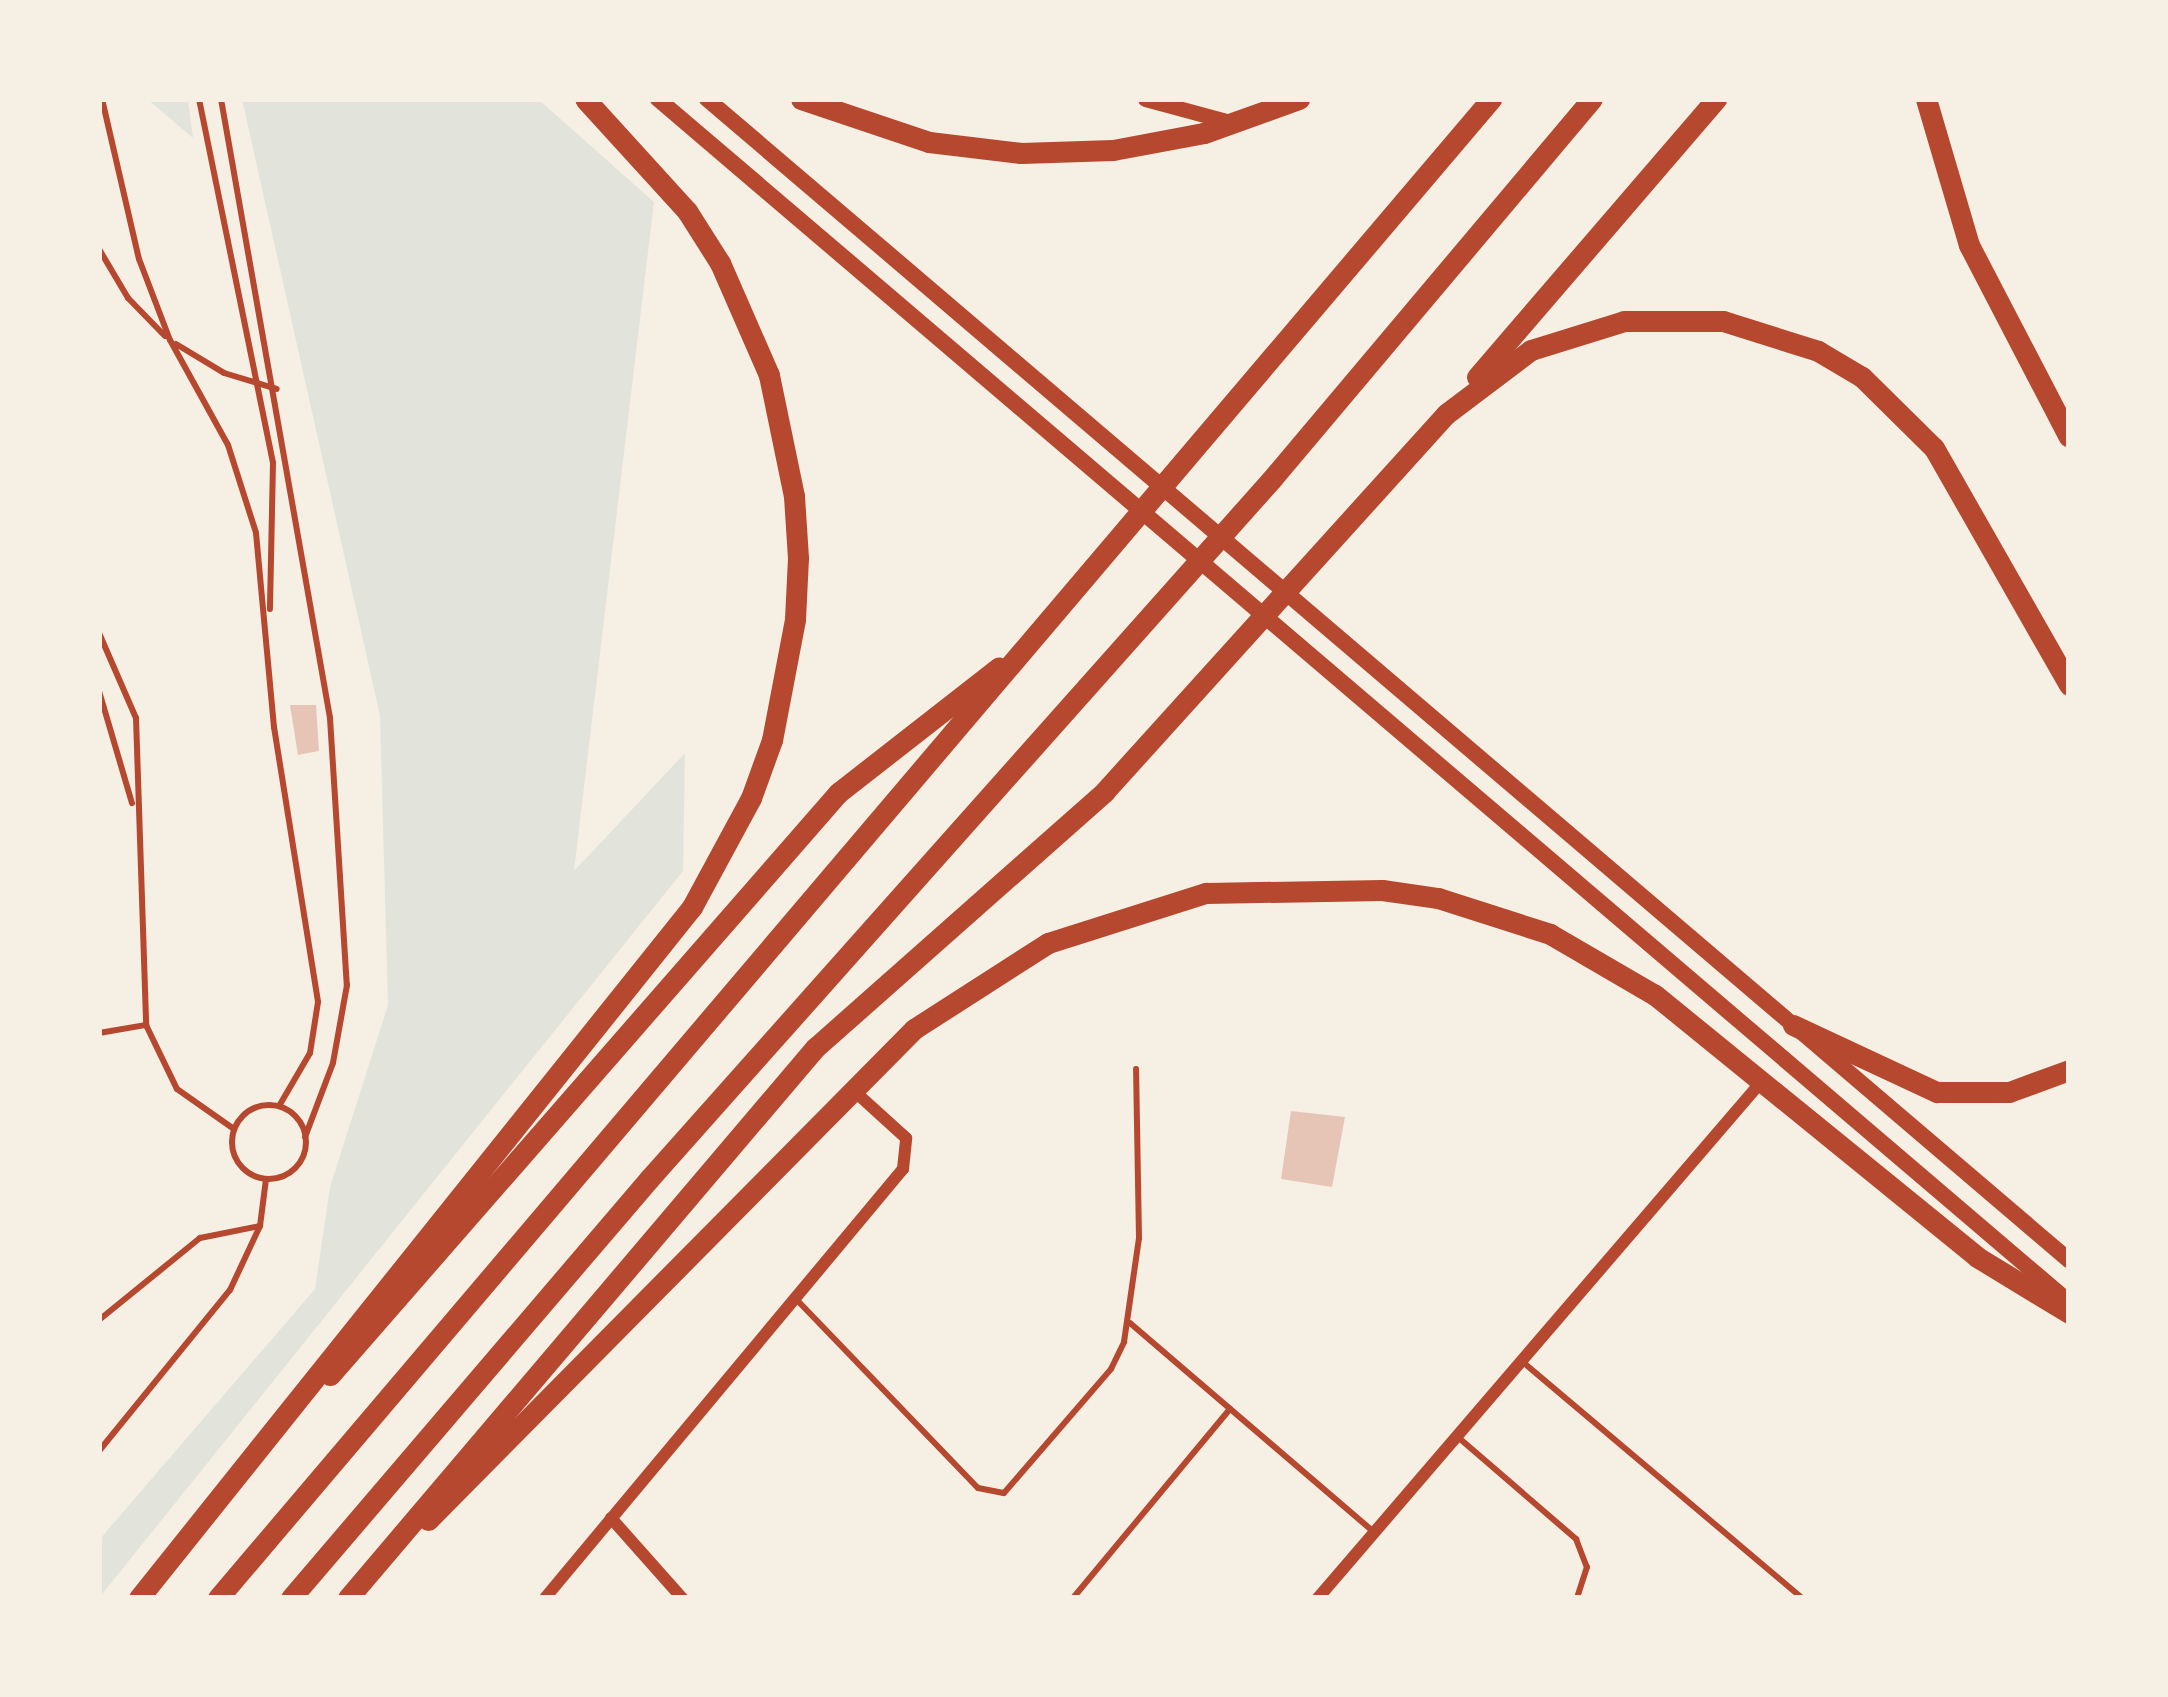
<!DOCTYPE html>
<style>
body{margin:0}
#map{position:relative;width:2168px;height:1697px;overflow:hidden;background:#f6efe4;font-family:"Golos Text",sans-serif}
div>[style]{position:absolute}
.green>*{inset:0;background:#e2e4dc}
.building>*{inset:0;background:#e6c5b7}
.service>*{height:6px;margin:-3px;padding:0 3px;transform-origin:3px;border-radius:3px;background:#b5482f}
.service>.ring{margin:-3px;padding:0;box-sizing:content-box;background:none;border:6px solid #b5482f;border-radius:50%}
.minor>*{height:12px;margin:-6px;padding:0 6px;transform-origin:6px;border-radius:6px;background:#b5482f}
.tertiary>*{height:15px;margin:-7.5px;padding:0 7.5px;transform-origin:7.5px;border-radius:7.5px;background:#b5482f}
.secondary>*{height:16px;margin:-8px;padding:0 8px;transform-origin:8px;border-radius:8px;background:#b5482f}
.motorway>*{height:21px;margin:-10.5px;padding:0 10.5px;transform-origin:10.5px;border-radius:10.5px;background:#b5482f}
span{translate:-50% -50%;white-space:nowrap;text-align:center;line-height:1.15;-webkit-text-stroke:12px #f6efe4;paint-order:stroke}
.frame{position:absolute;inset:0;border:102px solid #f6efe4;pointer-events:none}
</style>
<div id="map">
<div class="green">
<i style="clip-path:polygon(147px 99px,188px 99px,193px 138px)"></i>
<i style="clip-path:polygon(242px 99px,538px 99px,654px 202px,574px 871px,685px 753px,683px 871px,99px 1598px,99px 1540px,315px 1289px,330px 1187px,388px 1005px,380px 716px)"></i>
</div>
<div class="building">
<i style="clip-path:polygon(290px 705px,316px 705px,319px 751px,298px 755px)"></i>
<i style="clip-path:polygon(1291px 1111px,1345px 1117px,1332px 1187px,1281px 1179px)"></i>
</div>
<div class="service">
<i style="left:102px;top:99px;width:164px;rotate:77deg"></i>
<i style="left:139px;top:259px;width:87px;rotate:69.1deg"></i>
<i style="left:170px;top:340px;width:120px;rotate:61.1deg"></i>
<i style="left:228px;top:445px;width:92px;rotate:72.3deg"></i>
<i style="left:256px;top:533px;width:195px;rotate:84.7deg"></i>
<i style="left:274px;top:727px;width:278px;rotate:80.9deg"></i>
<i style="left:318px;top:1002px;width:52px;rotate:98.9deg"></i>
<i style="left:310px;top:1053px;width:61px;rotate:120.3deg"></i>
<i style="left:199px;top:99px;width:371px;rotate:78.5deg"></i>
<i style="left:273px;top:463px;width:146px;rotate:91.2deg"></i>
<i style="left:221px;top:99px;width:629px;rotate:80.01deg"></i>
<i style="left:330px;top:718px;width:268px;rotate:86.4deg"></i>
<i style="left:347px;top:985px;width:79px;rotate:100.2deg"></i>
<i style="left:333px;top:1063px;width:79px;rotate:110.7deg"></i>
<i style="left:99px;top:249px;width:57px;rotate:59.4deg"></i>
<i style="left:128px;top:298px;width:53px;rotate:45.8deg"></i>
<i style="left:176px;top:344px;width:56px;rotate:31.1deg"></i>
<i style="left:224px;top:373px;width:55px;rotate:16.8deg"></i>
<i style="left:99px;top:633px;width:93px;rotate:66.5deg"></i>
<i style="left:136px;top:718px;width:307px;rotate:88.1deg"></i>
<i style="left:146px;top:1025px;width:71px;rotate:64.2deg"></i>
<i style="left:177px;top:1089px;width:70px;rotate:35.1deg"></i>
<i style="left:99px;top:691px;width:117px;rotate:73.6deg"></i>
<i style="left:99px;top:1033px;width:48px;rotate:-9.7deg"></i>
<i class="ring" style="left:232px;top:1105px;width:68px;height:68px"></i>
<i style="left:796px;top:1299px;width:262px;rotate:46.1deg"></i>
<i style="left:978px;top:1488px;width:26px;rotate:11deg"></i>
<i style="left:1004px;top:1493px;width:164px;rotate:-49.2deg"></i>
<i style="left:1111px;top:1369px;width:30px;rotate:-64deg"></i>
<i style="left:1124px;top:1342px;width:105px;rotate:-81.8deg"></i>
<i style="left:1139px;top:1238px;width:169px;rotate:-91deg"></i>
<i style="left:99px;top:1320px;width:130px;rotate:-39.1deg"></i>
<i style="left:200px;top:1238px;width:61px;rotate:-11.3deg"></i>
<i style="left:1130px;top:1323px;width:321px;rotate:40.6deg"></i>
<i style="left:1524px;top:1363px;width:364px;rotate:40.2deg"></i>
<i style="left:1459px;top:1438px;width:155px;rotate:40.8deg"></i>
<i style="left:1576px;top:1539px;width:30px;rotate:69deg"></i>
<i style="left:1587px;top:1567px;width:33px;rotate:108deg"></i>
<i style="left:99px;top:1451px;width:208px;rotate:-50.9deg"></i>
<i style="left:230px;top:1290px;width:71px;rotate:-64.9deg"></i>
<i style="left:260px;top:1226px;width:47px;rotate:-82.7deg"></i>
<i style="left:1073px;top:1598px;width:246px;rotate:-50.3deg"></i>
</div>
<div class="minor">
<i style="left:611px;top:1518px;width:107px;rotate:48.4deg"></i>
<i style="left:545px;top:1598px;width:559px;rotate:-50.16deg"></i>
<i style="left:903px;top:1169px;width:31px;rotate:-84deg"></i>
<i style="left:906px;top:1138px;width:72px;rotate:-137.8deg"></i>
<i style="left:1318px;top:1598px;width:680px;rotate:-49.35deg"></i>
</div>
<div class="tertiary">
<i style="left:1145px;top:99px;width:92px;rotate:15.1deg"></i>
</div>
<div class="secondary">
<i style="left:658px;top:99px;width:1854px;rotate:40.45deg"></i>
<i style="left:707px;top:99px;width:1790px;rotate:40.45deg"></i>
</div>
<div class="motorway">
<i style="left:801px;top:99px;width:135px;rotate:18.6deg"></i>
<i style="left:929px;top:142px;width:93px;rotate:6.8deg"></i>
<i style="left:1021px;top:153px;width:92px;rotate:-1.9deg"></i>
<i style="left:1113px;top:150px;width:93px;rotate:-10.6deg"></i>
<i style="left:1204px;top:133px;width:101px;rotate:-19.7deg"></i>
<i style="left:1926px;top:99px;width:152px;rotate:73.6deg"></i>
<i style="left:1969px;top:245px;width:216px;rotate:62.5deg"></i>
<i style="left:1477px;top:377px;width:367px;rotate:-49.3deg"></i>
<i style="left:1793px;top:1025px;width:159px;rotate:25deg"></i>
<i style="left:1937px;top:1092px;width:72px"></i>
<i style="left:2009px;top:1092px;width:64px;rotate:-20.1deg"></i>
<i style="left:330px;top:1375px;width:773px;rotate:-48.88deg"></i>
<i style="left:838px;top:793px;width:204px;rotate:-38deg"></i>
<i style="left:428px;top:1520px;width:691px;rotate:-45.29deg"></i>
<i style="left:914px;top:1029px;width:159px;rotate:-32.7deg"></i>
<i style="left:1048px;top:943px;width:166px;rotate:-17.6deg"></i>
<i style="left:1206px;top:893px;width:176px;rotate:-1deg"></i>
<i style="left:1382px;top:890px;width:57px;rotate:8.1deg"></i>
<i style="left:1438px;top:898px;width:118px;rotate:17.8deg"></i>
<i style="left:1550px;top:934px;width:121px;rotate:30.2deg"></i>
<i style="left:1655px;top:995px;width:415px;rotate:39.1deg"></i>
<i style="left:1977px;top:1257px;width:108px;rotate:31.3deg"></i>
<i style="left:139px;top:1598px;width:885px;rotate:-51.33deg"></i>
<i style="left:692px;top:907px;width:124px;rotate:-61.6deg"></i>
<i style="left:751px;top:798px;width:62px;rotate:-70.1deg"></i>
<i style="left:772px;top:740px;width:123px;rotate:-79.2deg"></i>
<i style="left:795px;top:619px;width:61px;rotate:-87.2deg"></i>
<i style="left:798px;top:558px;width:62px;rotate:-93.7deg"></i>
<i style="left:794px;top:496px;width:124px;rotate:-101.7deg"></i>
<i style="left:769px;top:375px;width:122px;rotate:-113.6deg"></i>
<i style="left:720px;top:263px;width:62px;rotate:-122.4deg"></i>
<i style="left:687px;top:211px;width:151px;rotate:-132.3deg"></i>
<i style="left:218px;top:1598px;width:1967px;rotate:-49.66deg"></i>
<i style="left:291px;top:1598px;width:551px;rotate:-49.49deg"></i>
<i style="left:649px;top:1179px;width:936px;rotate:-48.34deg"></i>
<i style="left:1271px;top:480px;width:498px;rotate:-49.9deg"></i>
<i style="left:348px;top:1598px;width:722px;rotate:-49.67deg"></i>
<i style="left:815px;top:1048px;width:387px;rotate:-41.5deg"></i>
<i style="left:1105px;top:791px;width:508px;rotate:-47.87deg"></i>
<i style="left:1446px;top:414px;width:106px;rotate:-37deg"></i>
<i style="left:1531px;top:350px;width:97px;rotate:-17.3deg"></i>
<i style="left:1624px;top:321px;width:99px"></i>
<i style="left:1723px;top:321px;width:100px;rotate:17.5deg"></i>
<i style="left:1818px;top:351px;width:51px;rotate:30.6deg"></i>
<i style="left:1862px;top:377px;width:101px;rotate:44.6deg"></i>
<i style="left:1934px;top:448px;width:273px;rotate:60.3deg"></i>
</div>
<div class="frame"></div>
</div>
